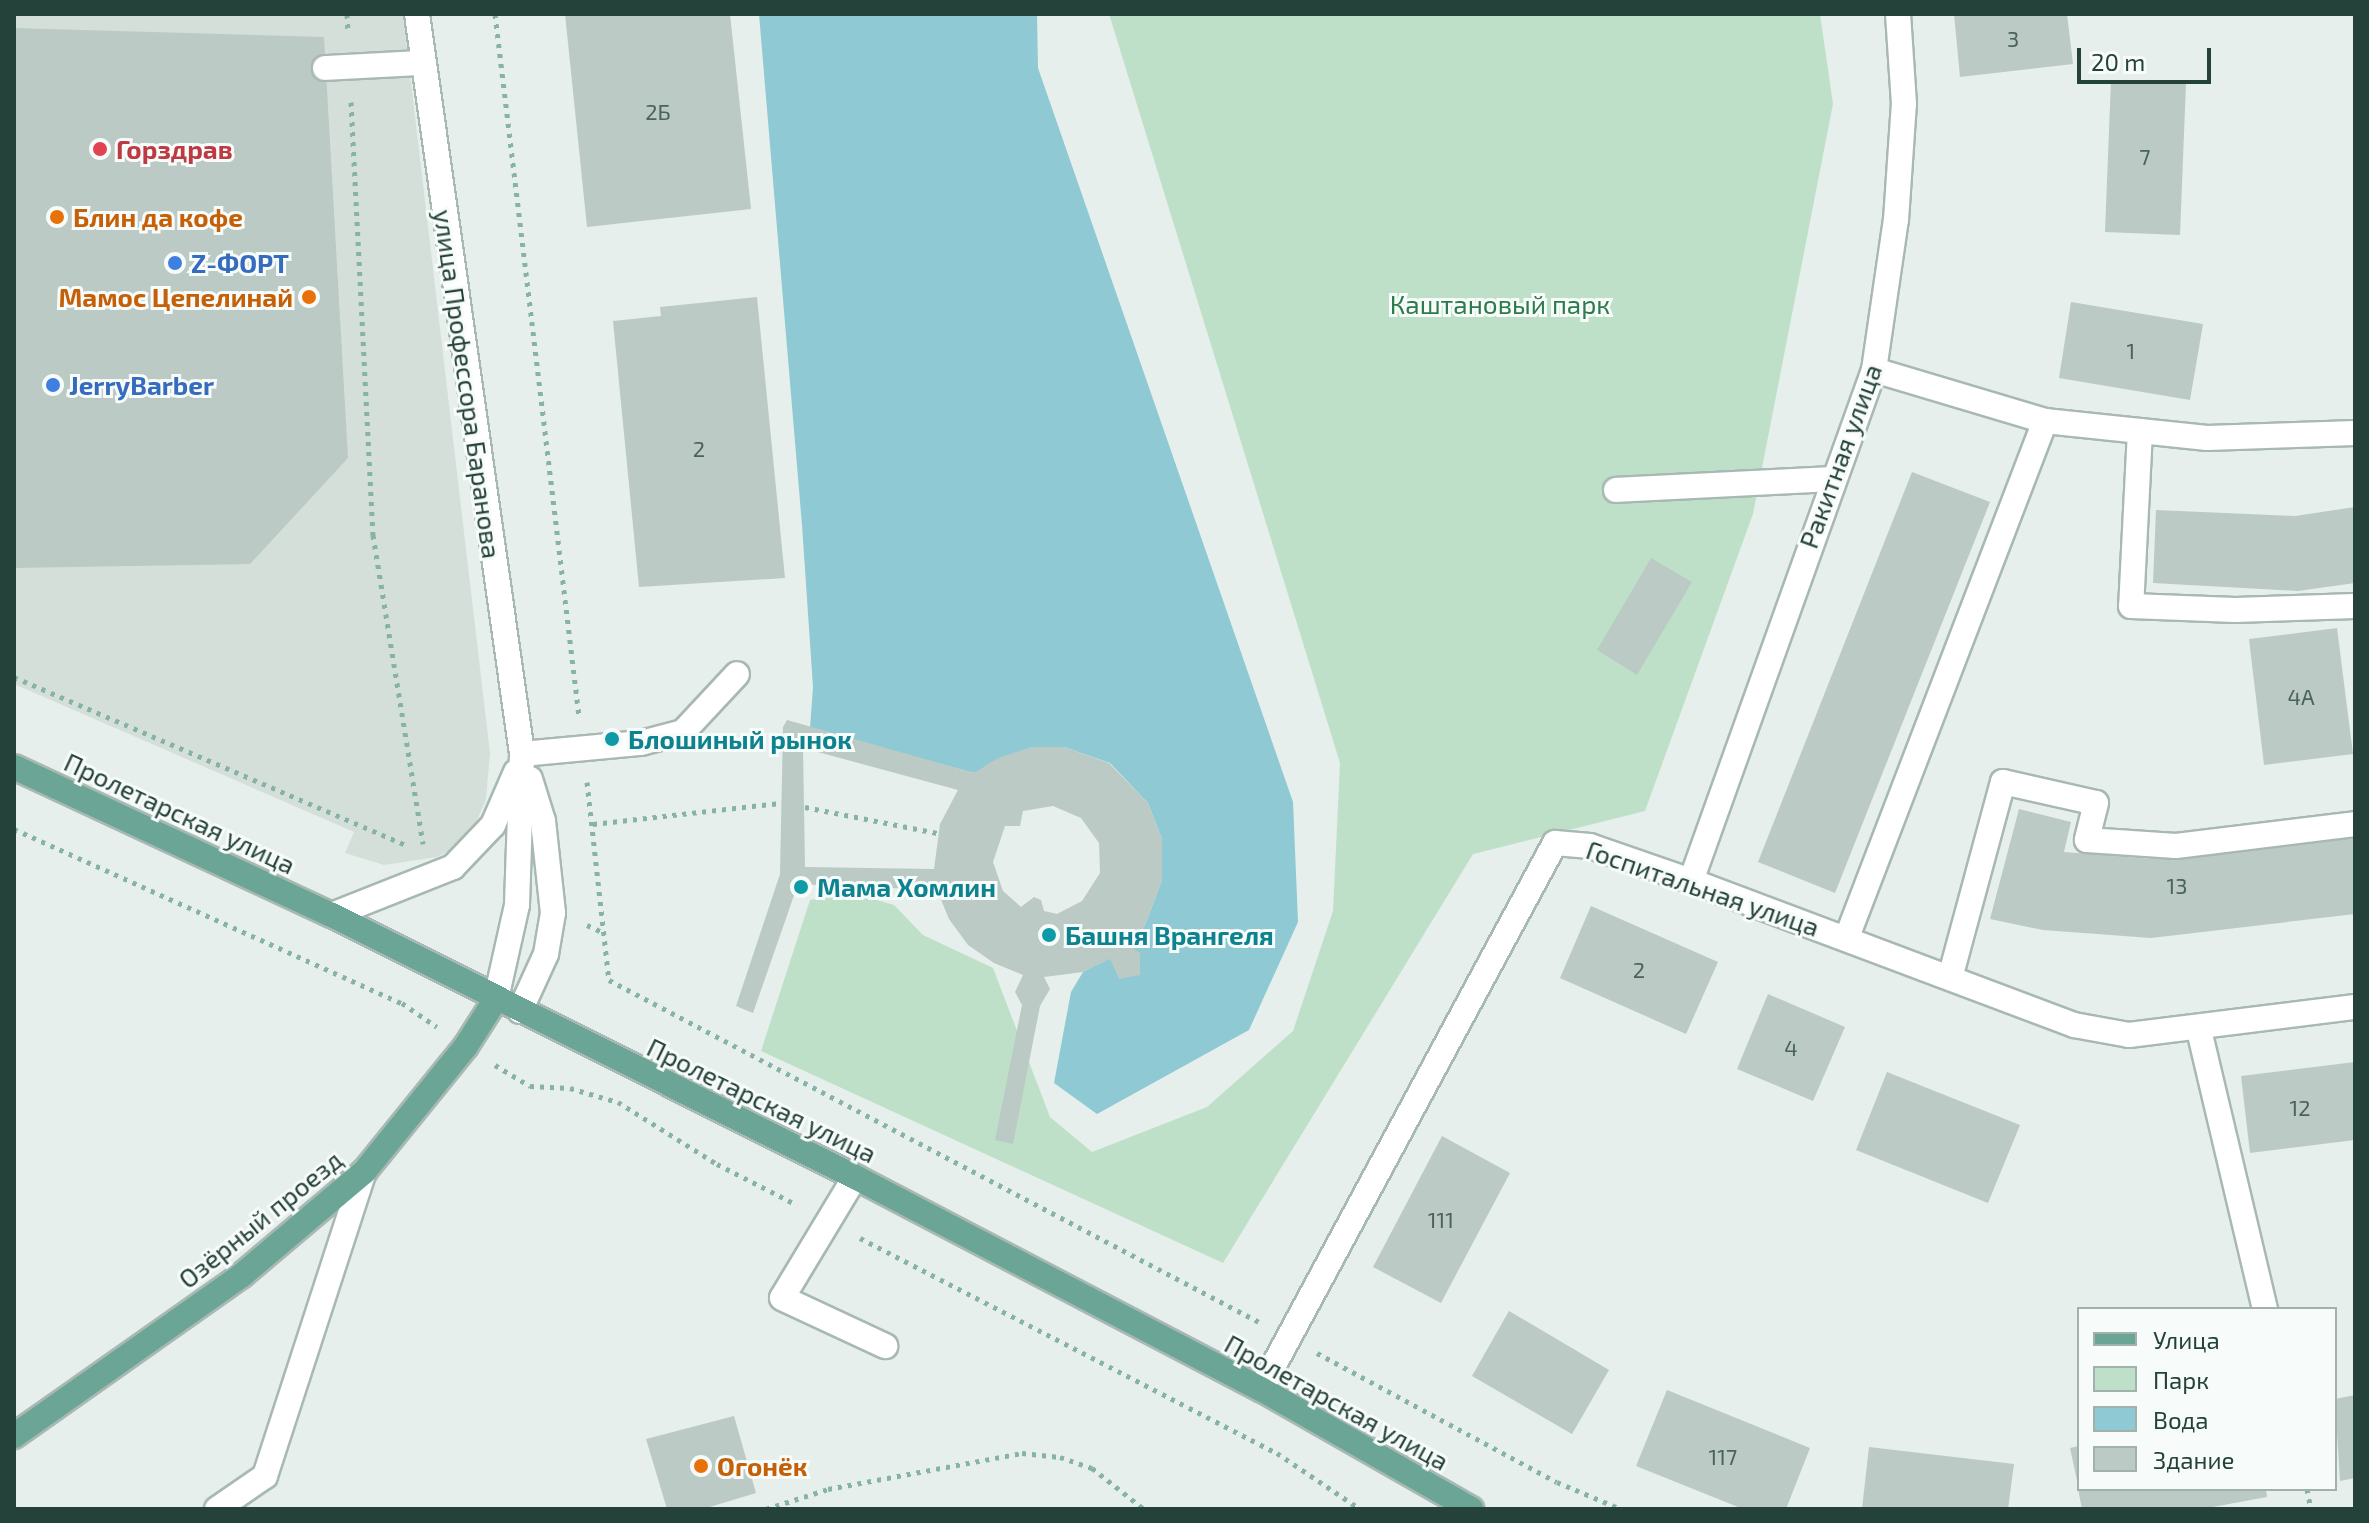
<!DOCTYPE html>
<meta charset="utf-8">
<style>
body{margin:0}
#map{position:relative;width:2369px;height:1523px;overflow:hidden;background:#e6efeb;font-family:"Exo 2",sans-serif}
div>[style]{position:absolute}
.built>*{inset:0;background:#d4dfda}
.green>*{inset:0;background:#bfe0c8}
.water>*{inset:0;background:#8ec9d4}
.building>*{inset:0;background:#bbcac4}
.path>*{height:5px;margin-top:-2.5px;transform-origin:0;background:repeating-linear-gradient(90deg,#86b3a5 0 4px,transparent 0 10px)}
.roads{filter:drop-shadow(2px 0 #a8b8b2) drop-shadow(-2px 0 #a8b8b2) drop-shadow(0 2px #a8b8b2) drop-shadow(0 -2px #a8b8b2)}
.minor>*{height:24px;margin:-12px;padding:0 12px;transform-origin:12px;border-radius:12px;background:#fff}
.major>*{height:24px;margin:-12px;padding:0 12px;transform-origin:12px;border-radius:12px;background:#6aa596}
.dots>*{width:22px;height:22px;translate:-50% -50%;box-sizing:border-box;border:4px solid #f7fbf9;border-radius:50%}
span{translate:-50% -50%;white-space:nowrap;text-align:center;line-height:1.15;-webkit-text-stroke:6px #f7fbf9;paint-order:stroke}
.number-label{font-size:22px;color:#4a645c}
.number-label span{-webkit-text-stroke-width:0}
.health-label{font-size:26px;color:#be3a42;font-weight:700}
.left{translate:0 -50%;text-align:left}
.food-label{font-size:26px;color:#c56008;font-weight:700}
.right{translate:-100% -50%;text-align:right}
.shop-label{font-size:26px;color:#366cbe;font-weight:700}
.park-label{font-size:26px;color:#2d7a4b}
.street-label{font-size:26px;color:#24423a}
.culture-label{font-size:26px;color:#0d838f;font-weight:700}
.frame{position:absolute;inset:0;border:16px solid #24423a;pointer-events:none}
.legend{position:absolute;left:2077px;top:1307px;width:260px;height:184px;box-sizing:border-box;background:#f7fbf9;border:2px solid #a3b1ad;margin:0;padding:10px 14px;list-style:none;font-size:24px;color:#24423a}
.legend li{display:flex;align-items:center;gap:16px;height:40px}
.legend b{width:40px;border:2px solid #a3b1ad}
.scale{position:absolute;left:2077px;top:48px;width:134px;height:36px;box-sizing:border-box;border:4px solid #24423a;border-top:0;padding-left:10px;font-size:24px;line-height:28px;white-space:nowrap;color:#24423a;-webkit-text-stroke:6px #f7fbf9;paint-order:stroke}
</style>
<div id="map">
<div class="built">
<i style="clip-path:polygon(14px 14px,403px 14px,490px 753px,486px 799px,475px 825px,454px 848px,437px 857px,384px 865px,345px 853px,354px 832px,14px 684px)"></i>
</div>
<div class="green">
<i style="clip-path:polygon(1109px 14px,1820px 14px,1833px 104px,1753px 514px,1645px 811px,1473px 854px,1223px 1263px,761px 1051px,810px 900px,849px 892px,894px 905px,923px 935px,993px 968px,1050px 1117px,1092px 1152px,1207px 1107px,1293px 1031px,1333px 911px,1340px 763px)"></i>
</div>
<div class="water">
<i style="clip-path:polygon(759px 14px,1037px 14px,1038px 68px,1293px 802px,1298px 922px,1249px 1030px,1097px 1114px,1054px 1083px,1071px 992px,1083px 972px,1130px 946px,1145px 925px,1162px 880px,1162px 839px,1148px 803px,1110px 763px,1064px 747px,1032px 747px,974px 773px,810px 728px,813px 687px,802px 525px)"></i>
</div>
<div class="building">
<i style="clip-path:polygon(565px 14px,730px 14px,751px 209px,587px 227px)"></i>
<i style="clip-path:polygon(1954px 14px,2067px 14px,2073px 64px,1960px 77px)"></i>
<i style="clip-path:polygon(14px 28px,324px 37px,348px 458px,250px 564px,14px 568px)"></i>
<i style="clip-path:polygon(2111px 80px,2186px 83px,2180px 235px,2105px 232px)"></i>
<i style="clip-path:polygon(757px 297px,785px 578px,639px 587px,613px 321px,661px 316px,660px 307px)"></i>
<i style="clip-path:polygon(2071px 302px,2203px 324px,2190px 400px,2059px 378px)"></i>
<i style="clip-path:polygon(1912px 472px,1990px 502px,1835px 893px,1758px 862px)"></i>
<i style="clip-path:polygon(2355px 507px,2355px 583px,2298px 591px,2153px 583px,2156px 510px,2295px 516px)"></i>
<i style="clip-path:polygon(1651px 558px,1692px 582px,1637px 675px,1597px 650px)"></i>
<i style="clip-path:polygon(2337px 628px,2353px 754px,2264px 765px,2249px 639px)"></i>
<i style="clip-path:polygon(evenodd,787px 720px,974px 773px,998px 758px,1032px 747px,1064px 747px,1109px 763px,1148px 803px,1162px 839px,1162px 880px,1145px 925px,1130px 946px,1140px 953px,1140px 975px,1119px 979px,1110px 959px,1083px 972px,1044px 977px,1050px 989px,1040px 1006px,1013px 1144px,995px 1140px,1022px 1005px,1015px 992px,1023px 975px,994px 963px,968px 945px,949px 919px,937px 890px,798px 884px,753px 1013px,736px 1006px,780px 874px,783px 727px,787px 720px,803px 748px,958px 790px,940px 824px,934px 869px,805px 867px,803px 748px,787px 720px,1053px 806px,1081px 818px,1099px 843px,1100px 873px,1082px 901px,1057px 914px,1044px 911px,1041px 900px,1034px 897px,1021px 907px,1003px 891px,993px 862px,1005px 826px,1020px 826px,1023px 811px,1053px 806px)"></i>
<i style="clip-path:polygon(2019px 809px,2071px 822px,2064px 852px,2153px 859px,2355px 838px,2355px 914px,2151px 938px,2043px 930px,1990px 919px)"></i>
<i style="clip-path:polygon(1591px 906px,1718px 962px,1686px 1034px,1560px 978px)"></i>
<i style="clip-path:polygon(1768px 994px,1845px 1027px,1813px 1101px,1737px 1069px)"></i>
<i style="clip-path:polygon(2355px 1062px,2355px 1140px,2250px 1153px,2241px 1076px)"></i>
<i style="clip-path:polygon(1887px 1072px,2020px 1125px,1988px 1203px,1856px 1150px)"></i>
<i style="clip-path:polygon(1442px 1136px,1510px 1173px,1441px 1303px,1373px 1267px)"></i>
<i style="clip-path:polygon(1509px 1311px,1609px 1370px,1572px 1434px,1472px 1376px)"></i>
<i style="clip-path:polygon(1667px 1390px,1810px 1448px,1786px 1509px,1743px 1509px,1636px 1466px)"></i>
<i style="clip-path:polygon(2355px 1395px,2355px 1478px,2340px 1481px,2335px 1399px)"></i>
<i style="clip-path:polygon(734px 1416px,756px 1493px,703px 1509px,667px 1509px,646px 1439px)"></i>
<i style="clip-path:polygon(2079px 1446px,2079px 1485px,2078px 1485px,2070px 1448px)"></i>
<i style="clip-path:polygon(1869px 1447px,2014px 1464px,2008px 1509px,1862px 1509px)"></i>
<i style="clip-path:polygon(2078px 1489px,2266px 1489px,2267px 1497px,2202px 1509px,2082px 1509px)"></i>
</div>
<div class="path">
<i style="left:347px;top:14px;width:18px;rotate:87deg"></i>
<i style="left:495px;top:14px;width:707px;rotate:83.18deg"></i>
<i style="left:351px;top:102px;width:434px;rotate:87.1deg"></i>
<i style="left:373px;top:535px;width:313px;rotate:80.8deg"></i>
<i style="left:14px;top:677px;width:429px;rotate:23.2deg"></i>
<i style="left:587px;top:782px;width:199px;rotate:83.7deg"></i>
<i style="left:609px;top:980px;width:734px;rotate:27.75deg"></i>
<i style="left:805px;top:807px;width:136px;rotate:11.1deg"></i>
<i style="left:593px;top:824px;width:189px;rotate:-6.4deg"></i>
<i style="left:14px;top:829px;width:425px;rotate:24.2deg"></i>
<i style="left:402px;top:1003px;width:42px;rotate:34.4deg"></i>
<i style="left:587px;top:925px;width:19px;rotate:25deg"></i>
<i style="left:495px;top:1065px;width:41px;rotate:31deg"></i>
<i style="left:530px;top:1086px;width:40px;rotate:2.9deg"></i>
<i style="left:570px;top:1088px;width:50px;rotate:16.3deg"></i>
<i style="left:618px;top:1102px;width:117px;rotate:32.1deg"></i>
<i style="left:717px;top:1164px;width:90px;rotate:27.1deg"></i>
<i style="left:860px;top:1238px;width:469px;rotate:27.3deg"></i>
<i style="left:1277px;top:1453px;width:100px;rotate:34deg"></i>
<i style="left:1317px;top:1353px;width:272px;rotate:28.3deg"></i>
<i style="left:1557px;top:1482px;width:69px;rotate:22.9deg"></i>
<i style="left:2307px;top:1489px;width:20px;rotate:79deg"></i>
<i style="left:766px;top:1509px;width:65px;rotate:-17.9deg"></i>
<i style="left:828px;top:1489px;width:197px;rotate:-10.5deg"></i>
<i style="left:1022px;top:1453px;width:38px;rotate:6deg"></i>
<i style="left:1060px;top:1457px;width:34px;rotate:19deg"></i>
<i style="left:1092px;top:1468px;width:66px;rotate:38.3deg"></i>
</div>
<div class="roads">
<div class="minor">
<i style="left:417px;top:14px;width:747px;rotate:81.92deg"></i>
<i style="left:522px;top:754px;width:151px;rotate:91.9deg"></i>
<i style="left:517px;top:905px;width:96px;rotate:102.6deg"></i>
<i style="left:325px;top:68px;width:97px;rotate:-3deg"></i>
<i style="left:1874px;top:370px;width:178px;rotate:16.6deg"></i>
<i style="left:2045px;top:421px;width:163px;rotate:6deg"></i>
<i style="left:2207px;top:438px;width:148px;rotate:-1.9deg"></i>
<i style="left:2140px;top:431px;width:175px;rotate:92.9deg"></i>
<i style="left:2131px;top:606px;width:104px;rotate:2.2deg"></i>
<i style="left:2235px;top:610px;width:120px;rotate:-1.9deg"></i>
<i style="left:1616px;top:490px;width:215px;rotate:-2.9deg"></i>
<i style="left:522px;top:754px;width:120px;rotate:-5.3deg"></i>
<i style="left:641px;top:743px;width:43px;rotate:-14.7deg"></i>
<i style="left:683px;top:732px;width:79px;rotate:-47deg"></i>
<i style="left:1691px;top:881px;width:543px;rotate:-70.3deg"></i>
<i style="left:1874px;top:370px;width:152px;rotate:-81.7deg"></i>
<i style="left:1896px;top:220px;width:116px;rotate:-86.1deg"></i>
<i style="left:1904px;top:104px;width:90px;rotate:-93.8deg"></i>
<i style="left:332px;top:915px;width:130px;rotate:-21.6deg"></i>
<i style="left:453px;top:867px;width:58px;rotate:-46.4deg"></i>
<i style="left:493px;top:825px;width:58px;rotate:-66.5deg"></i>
<i style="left:1847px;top:937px;width:553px;rotate:-69.01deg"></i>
<i style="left:1950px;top:978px;width:203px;rotate:-74.9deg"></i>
<i style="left:2003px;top:782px;width:95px;rotate:12.7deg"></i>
<i style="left:2096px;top:803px;width:38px;rotate:104deg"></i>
<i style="left:2087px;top:840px;width:89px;rotate:3.9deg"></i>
<i style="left:2176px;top:846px;width:180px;rotate:-7deg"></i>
<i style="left:520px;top:1011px;width:63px;rotate:-65.5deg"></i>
<i style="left:546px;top:954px;width:42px;rotate:-80.3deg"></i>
<i style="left:553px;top:913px;width:93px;rotate:-96.2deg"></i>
<i style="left:543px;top:821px;width:44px;rotate:-107.2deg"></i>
<i style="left:2199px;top:1030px;width:287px;rotate:76.7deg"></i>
<i style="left:855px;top:1177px;width:141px;rotate:121.1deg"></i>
<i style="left:782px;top:1298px;width:114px;rotate:25deg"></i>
<i style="left:1261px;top:1389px;width:620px;rotate:-61.7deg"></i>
<i style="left:1555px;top:843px;width:35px;rotate:5deg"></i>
<i style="left:1590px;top:846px;width:107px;rotate:19.1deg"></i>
<i style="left:1691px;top:881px;width:409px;rotate:20.6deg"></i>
<i style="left:2074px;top:1025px;width:56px;rotate:10.3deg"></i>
<i style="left:2129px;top:1035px;width:228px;rotate:-7.1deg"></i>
<i style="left:217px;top:1509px;width:58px;rotate:-34.5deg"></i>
<i style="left:265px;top:1476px;width:320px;rotate:-72deg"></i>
</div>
<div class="major">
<i style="left:14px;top:767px;width:351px;rotate:25deg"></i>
<i style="left:332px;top:915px;width:585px;rotate:26.61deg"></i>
<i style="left:855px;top:1177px;width:458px;rotate:27.6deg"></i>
<i style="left:1261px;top:1389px;width:242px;rotate:29.7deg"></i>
<i style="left:14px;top:1436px;width:279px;rotate:-35.2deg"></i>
<i style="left:242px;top:1275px;width:160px;rotate:-40.2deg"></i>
<i style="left:364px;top:1172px;width:162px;rotate:-51deg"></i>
<i style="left:466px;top:1046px;width:56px;rotate:-57.4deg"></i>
</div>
</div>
<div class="dots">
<i style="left:100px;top:149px;background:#e0444e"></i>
<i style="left:57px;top:217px;background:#e8710a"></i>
<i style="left:175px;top:263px;background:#3f7fe0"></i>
<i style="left:309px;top:297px;background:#e8710a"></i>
<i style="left:53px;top:385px;background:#3f7fe0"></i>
<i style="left:612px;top:739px;background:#0f9aa8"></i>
<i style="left:801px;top:887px;background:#0f9aa8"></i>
<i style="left:1049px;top:935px;background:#0f9aa8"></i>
<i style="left:701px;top:1466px;background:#e8710a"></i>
</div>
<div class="number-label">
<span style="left:2013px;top:39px">3</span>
<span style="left:658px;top:112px">2Б</span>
<span style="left:2145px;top:157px">7</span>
<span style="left:2131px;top:351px">1</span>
<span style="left:699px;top:449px">2</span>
<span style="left:2301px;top:697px">4А</span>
<span style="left:2177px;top:886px">13</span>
<span style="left:1639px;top:970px">2</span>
<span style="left:1791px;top:1048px">4</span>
<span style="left:2300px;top:1108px">12</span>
<span style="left:1441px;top:1220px">111</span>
<span style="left:1723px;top:1457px">117</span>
</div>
<div class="health-label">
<span class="left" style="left:116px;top:149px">Горздрав</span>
</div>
<div class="food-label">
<span class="left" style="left:73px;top:217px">Блин да кофе</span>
<span class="right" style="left:293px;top:297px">Мамос Цепелинай</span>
<span class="left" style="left:717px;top:1466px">Огонёк</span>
</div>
<div class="shop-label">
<span class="left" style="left:191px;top:263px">Z-ФОРТ</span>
<span class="left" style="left:69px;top:385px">JerryBarber</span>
</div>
<div class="park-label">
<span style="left:1500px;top:304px">Каштановый парк</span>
</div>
<div class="street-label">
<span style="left:468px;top:384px;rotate:82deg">улица Профессора Баранова</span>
<span style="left:1840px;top:456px;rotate:-70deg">Ракитная улица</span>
<span style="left:180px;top:813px;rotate:25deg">Пролетарская улица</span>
<span style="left:1703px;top:888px;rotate:19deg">Госпитальная улица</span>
<span style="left:762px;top:1100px;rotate:26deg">Пролетарская улица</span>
<span style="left:260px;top:1219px;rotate:-39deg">Озёрный проезд</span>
<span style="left:1337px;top:1402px;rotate:29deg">Пролетарская улица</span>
</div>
<div class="culture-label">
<span class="left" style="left:628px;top:739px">Блошиный рынок</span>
<span class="left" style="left:817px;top:887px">Мама Хомлин</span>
<span class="left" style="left:1065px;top:935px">Башня Врангеля</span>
</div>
<div class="frame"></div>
<ul class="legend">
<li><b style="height:10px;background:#6aa596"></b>Улица</li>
<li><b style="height:22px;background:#bfe0c8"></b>Парк</li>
<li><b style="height:22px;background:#8ec9d4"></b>Вода</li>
<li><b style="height:22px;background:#bbcac4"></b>Здание</li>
</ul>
<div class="scale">20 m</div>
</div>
